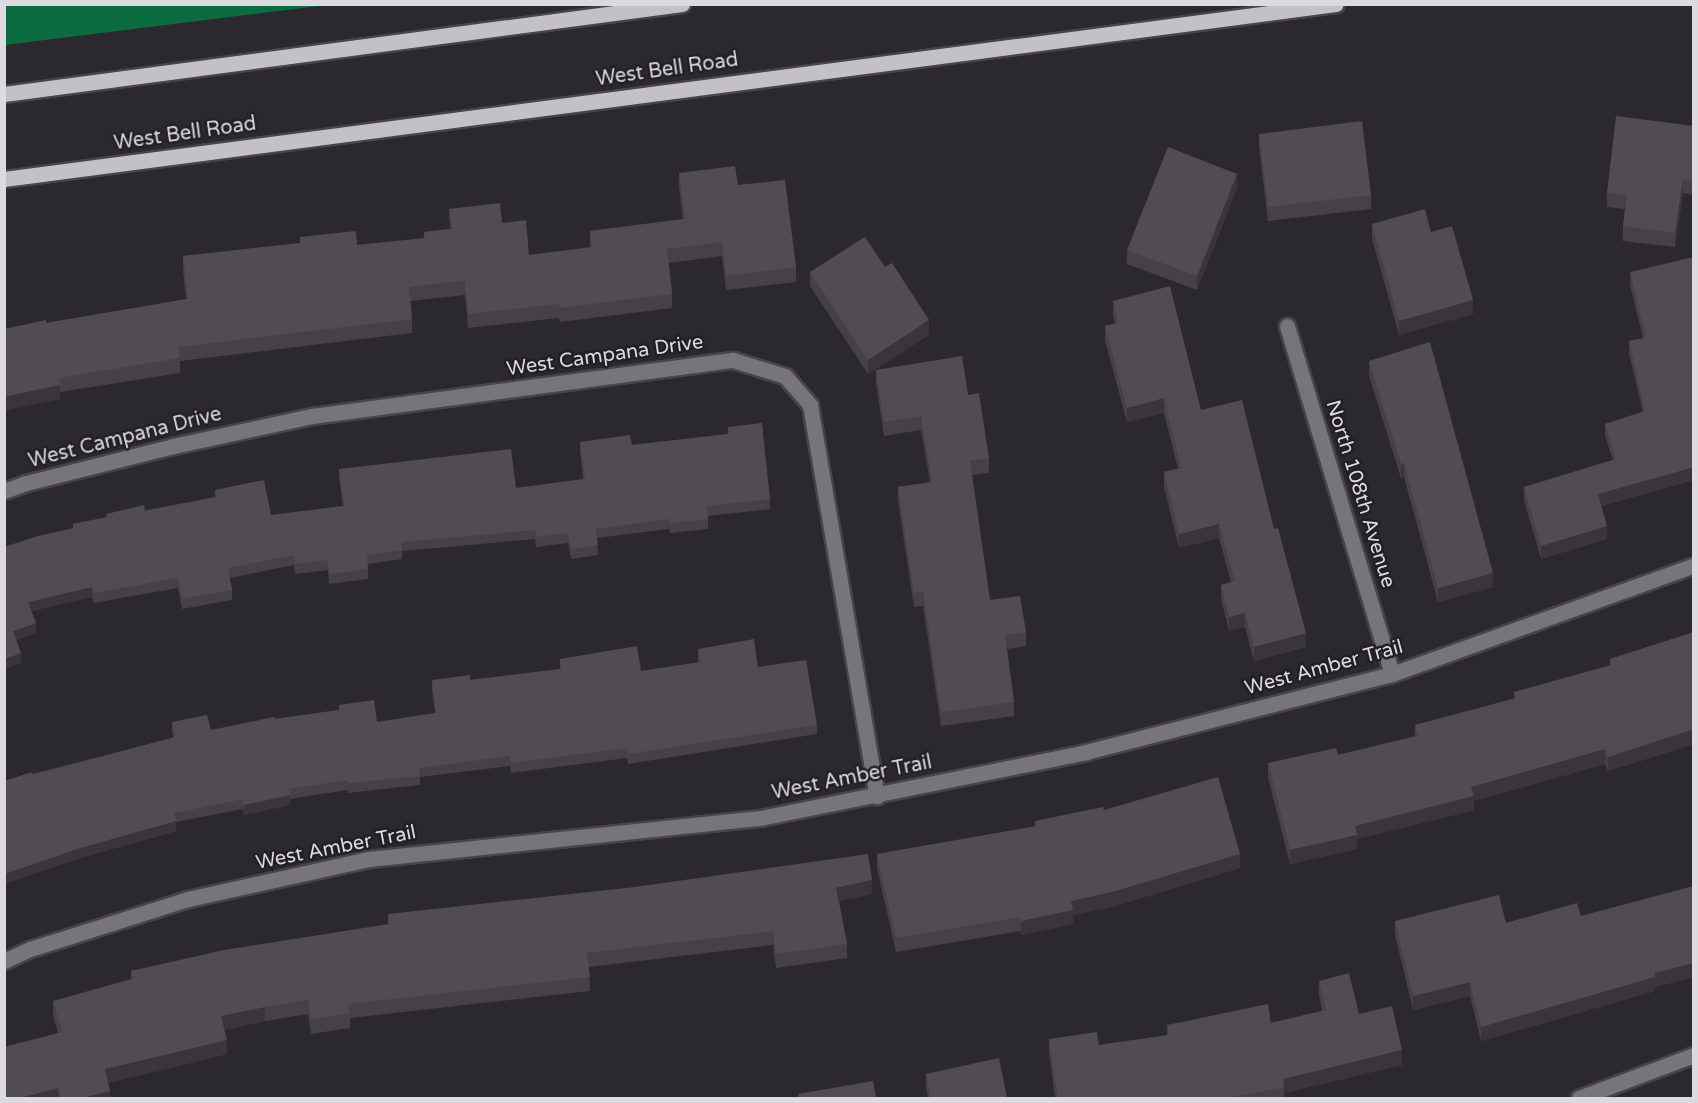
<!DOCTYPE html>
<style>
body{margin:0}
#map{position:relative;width:1698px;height:1103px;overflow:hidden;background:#2c282f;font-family:"Varela Round",sans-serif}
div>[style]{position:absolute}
.water>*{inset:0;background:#0d6c3f}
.roads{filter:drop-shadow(2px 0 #48444b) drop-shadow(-2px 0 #48444b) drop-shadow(0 2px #48444b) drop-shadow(0 -2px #48444b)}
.minor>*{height:15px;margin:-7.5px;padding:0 7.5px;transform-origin:7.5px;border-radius:7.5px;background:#777579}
.major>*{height:15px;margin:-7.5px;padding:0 7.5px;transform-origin:7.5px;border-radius:7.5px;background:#c4c0c8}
.wall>*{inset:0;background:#464148}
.shaded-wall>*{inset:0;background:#39353b}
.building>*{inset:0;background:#514c54}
span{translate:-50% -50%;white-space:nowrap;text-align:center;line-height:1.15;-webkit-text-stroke:5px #221f25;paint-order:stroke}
.street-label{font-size:20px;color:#dddadf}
.frame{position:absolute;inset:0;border:6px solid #dddadf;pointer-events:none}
</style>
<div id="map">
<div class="water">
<i style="clip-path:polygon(5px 4px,327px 4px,327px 5px,5px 45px)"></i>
</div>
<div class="roads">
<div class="minor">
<i style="left:1287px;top:326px;width:363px;rotate:73.2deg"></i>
<i style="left:4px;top:491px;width:23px;rotate:-20deg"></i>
<i style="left:26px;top:483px;width:152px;rotate:-14.1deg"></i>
<i style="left:173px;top:446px;width:142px;rotate:-12.2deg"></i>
<i style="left:312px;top:416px;width:425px;rotate:-7.6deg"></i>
<i style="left:733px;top:360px;width:54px;rotate:17.1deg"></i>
<i style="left:785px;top:376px;width:38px;rotate:49deg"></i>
<i style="left:810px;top:405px;width:397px;rotate:80.3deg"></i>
<i style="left:4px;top:961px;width:29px;rotate:-25deg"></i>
<i style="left:30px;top:949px;width:166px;rotate:-17.6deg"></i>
<i style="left:188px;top:899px;width:185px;rotate:-12.5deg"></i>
<i style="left:369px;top:859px;width:393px;rotate:-6deg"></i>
<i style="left:760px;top:818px;width:333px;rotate:-11.4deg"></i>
<i style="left:1086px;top:752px;width:316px;rotate:-14.3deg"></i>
<i style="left:1392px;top:674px;width:321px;rotate:-19.8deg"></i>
<i style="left:1579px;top:1098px;width:123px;rotate:-20.5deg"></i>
</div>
<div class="major">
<i style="left:4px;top:94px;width:684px;rotate:-7.56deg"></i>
<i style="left:4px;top:179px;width:1343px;rotate:-7.48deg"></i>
</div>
</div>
<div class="wall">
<i style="clip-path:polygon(1694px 126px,1694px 195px,1683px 193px,1675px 247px,1623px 241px,1623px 226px,1625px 209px,1607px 207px,1607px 193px)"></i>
<i style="clip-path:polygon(1259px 134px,1371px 195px,1371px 209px,1268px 221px,1259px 148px)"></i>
<i style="clip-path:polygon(679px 173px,738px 185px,796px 267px,796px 282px,726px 290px,722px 256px,669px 263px,672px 294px,672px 308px,560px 322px,559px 318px,468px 328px,465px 295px,410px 301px,412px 319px,412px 333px,180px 361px,180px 373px,60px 392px,60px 399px,46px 323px,186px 299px,183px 270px,183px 256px,300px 243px,300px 237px,357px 245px,424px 239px,424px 232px,450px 229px,449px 209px,502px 223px,529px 255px,590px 248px,590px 231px,683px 219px,679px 187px)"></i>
<i style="clip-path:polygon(1237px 188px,1197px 290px,1127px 264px,1127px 250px)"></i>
<i style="clip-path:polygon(1372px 224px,1431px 232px,1473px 314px,1399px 335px,1372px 239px)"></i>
<i style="clip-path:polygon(885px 267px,929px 335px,868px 374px,810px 286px,810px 272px)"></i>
<i style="clip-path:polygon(1630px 272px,1694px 480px,1601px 506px,1607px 539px,1541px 559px,1524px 500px,1524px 487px,1613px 460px,1605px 436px,1605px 424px,1643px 412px,1629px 354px,1629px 341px,1643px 338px,1630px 285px)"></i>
<i style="clip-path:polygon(1113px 301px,1201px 410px,1274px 529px,1306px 647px,1254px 661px,1245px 627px,1229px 631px,1221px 599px,1221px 585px,1231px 582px,1219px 538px,1179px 548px,1164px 487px,1164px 472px,1178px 469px,1164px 413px,1127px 422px,1105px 341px,1105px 326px,1115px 324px,1113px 315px)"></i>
<i style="clip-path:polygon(1369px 361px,1493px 587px,1438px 602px,1404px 477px,1401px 478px,1369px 376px)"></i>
<i style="clip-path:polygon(876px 370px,968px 395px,989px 458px,989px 473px,972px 475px,990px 600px,1026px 632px,1026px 646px,1007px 649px,1014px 702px,1014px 716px,941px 726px,923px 606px,914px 607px,898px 501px,898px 487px,930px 482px,921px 430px,884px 436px,876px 384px)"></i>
<i style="clip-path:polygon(728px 427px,770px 499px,770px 509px,708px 516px,708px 529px,670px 533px,669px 529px,597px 538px,598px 555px,571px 559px,568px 543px,536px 547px,535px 539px,402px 551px,402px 559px,368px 564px,368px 579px,329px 584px,328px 570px,295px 574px,294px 565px,230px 578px,232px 590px,232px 600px,182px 609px,178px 588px,93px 603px,92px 597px,31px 611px,36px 633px,16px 640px,21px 663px,4px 669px,4px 547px,73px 529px,73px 524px,215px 497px,215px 490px,271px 515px,343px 506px,339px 479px,339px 469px,516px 488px,583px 479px,580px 452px,580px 442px,632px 445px,728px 434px)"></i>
<i style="clip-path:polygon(1694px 632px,1694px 744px,1608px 771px,1605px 764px,1474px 801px,1474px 810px,1357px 839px,1357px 849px,1290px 864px,1268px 778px,1268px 763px,1338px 755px,1415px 736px,1415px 725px,1514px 699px,1514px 692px,1610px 666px,1610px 659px)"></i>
<i style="clip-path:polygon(698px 649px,758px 667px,817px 725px,817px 734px,628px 764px,627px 758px,511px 773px,510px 766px,420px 777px,420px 785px,348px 793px,347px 790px,290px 799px,290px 805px,244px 815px,243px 809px,176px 822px,176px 831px,80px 858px,4px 884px,4px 781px,173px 738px,172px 731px,172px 722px,211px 730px,275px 719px,339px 710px,339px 705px,377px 722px,435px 713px,432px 690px,432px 680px,470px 680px,560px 669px,560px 659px,641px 671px,698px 663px)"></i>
<i style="clip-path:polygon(1104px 810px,1240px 868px,1112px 907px,1073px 915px,1073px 924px,1021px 935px,1020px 931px,896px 952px,877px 868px,877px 854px,1035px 827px,1035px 821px)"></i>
<i style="clip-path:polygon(1694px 886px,1694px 977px,1655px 987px,1655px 991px,1481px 1041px,1470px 996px,1413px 1010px,1395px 935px,1395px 921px,1506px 923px,1581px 916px)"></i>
<i style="clip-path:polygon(872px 894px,839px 901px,847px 944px,847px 958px,776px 968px,773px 945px,589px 967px,590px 991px,350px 1018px,350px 1028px,311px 1034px,308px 1014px,265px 1021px,224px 1030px,227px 1054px,108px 1083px,110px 1098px,4px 1098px,58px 1033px,53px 1015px,53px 1001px,131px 979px,131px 971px,388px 925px,388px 914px)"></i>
<i style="clip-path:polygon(1319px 981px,1359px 1014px,1402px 1065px,1284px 1093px,1284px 1098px,1055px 1098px,1049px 1053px,1049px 1039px,1099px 1045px,1167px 1035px,1167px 1025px,1271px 1023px,1322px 1011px,1319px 995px)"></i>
<i style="clip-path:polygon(926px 1074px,1007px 1098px,928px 1098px,926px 1088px)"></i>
</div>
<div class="shaded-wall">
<i style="clip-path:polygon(1237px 174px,1237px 188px,1197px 290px,1197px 276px)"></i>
<i style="clip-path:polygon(1683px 179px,1683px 193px,1675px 247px,1675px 233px)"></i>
<i style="clip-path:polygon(1473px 300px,1473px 314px,1399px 335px,1399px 321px)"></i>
<i style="clip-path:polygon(929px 320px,929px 335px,868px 374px,868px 360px)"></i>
<i style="clip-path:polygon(60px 385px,60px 399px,4px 411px,4px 397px)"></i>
<i style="clip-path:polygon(1164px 398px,1164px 413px,1127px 422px,1127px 408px)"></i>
<i style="clip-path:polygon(1404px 463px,1404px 477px,1401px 478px,1401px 464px)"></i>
<i style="clip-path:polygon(1694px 467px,1694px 480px,1598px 507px,1598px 494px)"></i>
<i style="clip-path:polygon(1219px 524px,1219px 538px,1179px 548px,1179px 534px)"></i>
<i style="clip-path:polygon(1607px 526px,1607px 539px,1541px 559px,1541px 546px)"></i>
<i style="clip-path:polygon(1493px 573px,1493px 587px,1438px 602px,1438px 588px)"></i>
<i style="clip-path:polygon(92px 587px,92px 597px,28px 612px,28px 602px)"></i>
<i style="clip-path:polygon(1245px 613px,1245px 627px,1229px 631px,1229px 617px)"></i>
<i style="clip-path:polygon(36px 623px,36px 633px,13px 641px,13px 631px)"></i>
<i style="clip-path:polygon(1306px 633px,1306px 647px,1254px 661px,1254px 647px)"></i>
<i style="clip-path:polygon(21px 653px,21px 663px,4px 669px,4px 659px)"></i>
<i style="clip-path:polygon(1694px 729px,1694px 744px,1608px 771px,1608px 757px)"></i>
<i style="clip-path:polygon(1605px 749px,1605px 764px,1474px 801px,1474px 810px,1357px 839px,1357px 849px,1290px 864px,1290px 850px,1355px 826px,1471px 787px)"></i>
<i style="clip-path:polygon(290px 795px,290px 805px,244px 815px,244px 805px)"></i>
<i style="clip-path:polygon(176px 821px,176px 831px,80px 858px,4px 884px,4px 874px,80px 848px)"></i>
<i style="clip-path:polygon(1240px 854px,1240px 868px,1112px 907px,1073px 915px,1073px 924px,1021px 935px,1021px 921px,1071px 901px)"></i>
<i style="clip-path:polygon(872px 880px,872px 894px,836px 902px,836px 888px)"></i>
<i style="clip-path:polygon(1694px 963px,1694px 977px,1655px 987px,1655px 991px,1481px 1041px,1481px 1027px,1654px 973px)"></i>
<i style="clip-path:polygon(1470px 982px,1470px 996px,1413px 1010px,1413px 996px)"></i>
<i style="clip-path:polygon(265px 1007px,265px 1021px,221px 1031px,221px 1016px)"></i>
<i style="clip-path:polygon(227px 1040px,227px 1054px,105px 1084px,105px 1069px)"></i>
<i style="clip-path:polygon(1402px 1050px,1402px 1065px,1284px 1093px,1283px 1079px)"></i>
<i style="clip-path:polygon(58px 1088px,58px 1098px,19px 1098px)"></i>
<i style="clip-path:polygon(110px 1091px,110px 1098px,82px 1098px)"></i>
</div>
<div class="building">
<i style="clip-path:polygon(1616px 116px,1694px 126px,1694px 181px,1683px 179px,1675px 233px,1623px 226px,1627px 195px,1607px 193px)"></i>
<i style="clip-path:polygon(1362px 121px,1371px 195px,1268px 207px,1259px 134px)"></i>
<i style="clip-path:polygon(1168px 147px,1237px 174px,1197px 276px,1127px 250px)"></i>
<i style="clip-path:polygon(735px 166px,738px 185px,785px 180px,796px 267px,726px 276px,722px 242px,667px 249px,672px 294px,560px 308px,559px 304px,468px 314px,465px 280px,409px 287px,412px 319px,178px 347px,180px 358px,59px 378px,60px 385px,4px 397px,4px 329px,46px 320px,46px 323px,188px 299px,183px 256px,300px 243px,300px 237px,356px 231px,357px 245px,425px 238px,424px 232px,452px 229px,449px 209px,500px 203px,502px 223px,526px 220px,529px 255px,592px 247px,590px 231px,685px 219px,679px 173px)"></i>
<i style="clip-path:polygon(1425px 209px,1431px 232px,1452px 226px,1473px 300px,1399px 321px,1372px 224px)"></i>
<i style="clip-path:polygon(865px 237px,885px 267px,892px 263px,929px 320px,868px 360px,810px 272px)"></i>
<i style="clip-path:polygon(1694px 257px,1694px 467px,1598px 494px,1607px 526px,1541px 546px,1524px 487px,1616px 459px,1605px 424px,1645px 411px,1629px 341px,1646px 338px,1630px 272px)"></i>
<i style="clip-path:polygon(1170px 286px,1201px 410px,1242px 400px,1274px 529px,1278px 528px,1306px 633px,1254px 647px,1245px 613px,1229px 617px,1221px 585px,1235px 581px,1219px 524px,1179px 534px,1164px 472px,1181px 468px,1164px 398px,1127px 408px,1105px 326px,1118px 323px,1113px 301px)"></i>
<i style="clip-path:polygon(1430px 342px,1493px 573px,1438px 588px,1404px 463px,1401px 464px,1369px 361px)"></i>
<i style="clip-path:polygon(962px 356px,968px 395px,979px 393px,989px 458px,970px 461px,990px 600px,1020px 596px,1026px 632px,1005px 635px,1014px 702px,941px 712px,923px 591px,914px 593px,898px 487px,932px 482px,921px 416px,884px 422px,876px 370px)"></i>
<i style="clip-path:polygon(762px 423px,770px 499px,707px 506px,708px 519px,670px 523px,669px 519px,596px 529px,598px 545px,571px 549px,568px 533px,536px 537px,535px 530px,401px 542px,402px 550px,367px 555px,368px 569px,329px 574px,328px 560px,295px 564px,294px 555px,228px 568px,232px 590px,182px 599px,178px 578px,93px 593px,92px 587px,28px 602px,36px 623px,13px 631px,21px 653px,4px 659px,4px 547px,38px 536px,74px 528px,73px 524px,107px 517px,106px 514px,144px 505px,145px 511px,217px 497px,215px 490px,264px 480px,271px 515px,344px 506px,339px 469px,511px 449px,516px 488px,585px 479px,580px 442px,630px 435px,632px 445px,729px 434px,728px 427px)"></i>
<i style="clip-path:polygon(1694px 632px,1694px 729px,1608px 757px,1605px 749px,1471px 787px,1474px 796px,1355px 826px,1357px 835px,1290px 850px,1268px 763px,1336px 748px,1338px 755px,1418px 736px,1415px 725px,1516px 698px,1514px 692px,1611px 665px,1610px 659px)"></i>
<i style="clip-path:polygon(754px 639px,758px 667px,806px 660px,817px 725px,628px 754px,627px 748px,511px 763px,510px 756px,419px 768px,420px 776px,348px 783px,347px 780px,289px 789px,290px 795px,244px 805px,243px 799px,174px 813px,176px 821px,80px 848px,4px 874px,4px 781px,32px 772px,33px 775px,175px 737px,172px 722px,207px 715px,211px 730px,274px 717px,275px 719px,339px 710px,339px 705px,374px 700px,377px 722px,436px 713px,432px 680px,470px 675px,470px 680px,561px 669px,560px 659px,637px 646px,641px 671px,700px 662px,698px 649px)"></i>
<i style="clip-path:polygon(1218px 777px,1240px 854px,1112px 892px,1071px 901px,1073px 910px,1021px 921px,1020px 917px,896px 938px,877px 854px,1036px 826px,1035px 821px,1103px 807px,1104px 810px)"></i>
<i style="clip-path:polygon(868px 854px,872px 880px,836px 888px,847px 944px,776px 954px,773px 931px,587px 953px,590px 977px,348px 1004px,350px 1013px,311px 1019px,308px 1000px,265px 1007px,221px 1016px,227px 1040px,105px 1069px,110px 1091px,82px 1098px,61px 1098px,58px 1088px,19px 1098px,4px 1098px,4px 1047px,62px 1032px,53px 1001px,133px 979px,131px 971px,224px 950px,389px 924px,388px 914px,635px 887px)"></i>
<i style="clip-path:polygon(1694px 886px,1694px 963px,1654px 973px,1655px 977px,1481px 1027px,1470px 982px,1413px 996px,1395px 921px,1499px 895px,1506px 923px,1577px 903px,1581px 916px)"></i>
<i style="clip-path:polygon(1349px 973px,1359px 1014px,1392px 1006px,1402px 1050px,1283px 1079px,1284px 1087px,1226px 1098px,1058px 1098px,1049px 1039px,1097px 1032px,1099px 1045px,1169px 1035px,1167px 1025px,1268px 1004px,1271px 1023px,1326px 1010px,1319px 981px)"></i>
<i style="clip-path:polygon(999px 1058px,1007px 1098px,931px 1098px,926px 1074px)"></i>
<i style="clip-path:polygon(873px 1081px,876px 1098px,799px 1098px,798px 1094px)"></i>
</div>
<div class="street-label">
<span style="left:667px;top:70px;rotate:-8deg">West Bell Road</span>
<span style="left:185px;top:134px;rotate:-8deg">West Bell Road</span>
<span style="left:605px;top:356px;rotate:-8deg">West Campana Drive</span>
<span style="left:125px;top:438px;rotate:-14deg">West Campana Drive</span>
<span style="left:1360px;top:494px;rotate:73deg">North 108th Avenue</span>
<span style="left:1324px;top:668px;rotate:-15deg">West Amber Trail</span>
<span style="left:852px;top:778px;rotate:-11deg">West Amber Trail</span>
<span style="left:336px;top:848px;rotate:-11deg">West Amber Trail</span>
</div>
<div class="frame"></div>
</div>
